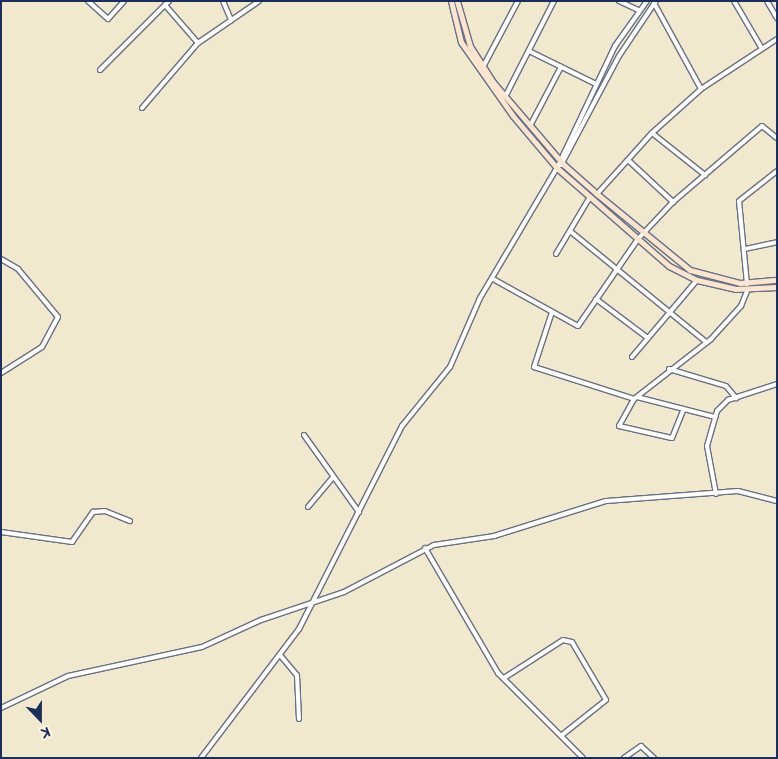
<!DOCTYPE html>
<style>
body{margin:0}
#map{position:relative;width:778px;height:759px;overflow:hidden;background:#f1e9ce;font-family:Mali,sans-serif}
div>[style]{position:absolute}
.roads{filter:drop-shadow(1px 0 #667085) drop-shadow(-1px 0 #667085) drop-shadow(0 1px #667085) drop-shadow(0 -1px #667085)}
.street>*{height:4px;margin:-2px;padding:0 2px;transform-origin:2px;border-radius:2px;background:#fff}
.secondary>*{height:5px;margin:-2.5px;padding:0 2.5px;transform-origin:2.5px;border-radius:2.5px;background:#fce5cf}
span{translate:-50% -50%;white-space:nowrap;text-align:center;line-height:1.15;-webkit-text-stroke:4px #fcf5e5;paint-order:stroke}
.frame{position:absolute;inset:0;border:2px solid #1b2f5e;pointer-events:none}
.north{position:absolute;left:15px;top:694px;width:50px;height:50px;-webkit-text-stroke:4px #fcf5e5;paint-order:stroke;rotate:158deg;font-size:14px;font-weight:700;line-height:20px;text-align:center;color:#1b2f5e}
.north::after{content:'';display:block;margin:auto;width:18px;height:22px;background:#1b2f5e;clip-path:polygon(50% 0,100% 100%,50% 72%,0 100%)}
</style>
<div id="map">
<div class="roads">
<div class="street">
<i style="left:88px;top:1px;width:27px;rotate:42deg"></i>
<i style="left:108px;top:19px;width:24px;rotate:-48deg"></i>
<i style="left:169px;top:1px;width:6px;rotate:135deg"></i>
<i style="left:165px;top:5px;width:50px;rotate:49deg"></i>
<i style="left:223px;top:1px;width:21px;rotate:67deg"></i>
<i style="left:619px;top:1px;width:23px;rotate:25deg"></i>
<i style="left:734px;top:1px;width:53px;rotate:59.6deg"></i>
<i style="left:767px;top:1px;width:20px;rotate:60deg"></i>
<i style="left:654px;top:3px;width:98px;rotate:61.3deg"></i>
<i style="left:529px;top:51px;width:75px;rotate:26.2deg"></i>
<i style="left:483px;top:67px;width:75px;rotate:-62.1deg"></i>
<i style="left:100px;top:70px;width:92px;rotate:-45deg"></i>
<i style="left:505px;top:97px;width:108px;rotate:-63deg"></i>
<i style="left:142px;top:108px;width:86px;rotate:-49.3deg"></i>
<i style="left:198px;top:43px;width:74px;rotate:-34.5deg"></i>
<i style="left:530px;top:126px;width:67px;rotate:-62.3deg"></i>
<i style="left:652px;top:133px;width:68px;rotate:38.4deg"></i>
<i style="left:628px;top:160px;width:62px;rotate:43deg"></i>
<i style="left:561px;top:165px;width:123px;rotate:-62deg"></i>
<i style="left:619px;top:56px;width:66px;rotate:-56.1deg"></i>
<i style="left:597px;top:194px;width:82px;rotate:-48deg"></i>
<i style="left:652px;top:133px;width:66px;rotate:-41.9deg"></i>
<i style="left:701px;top:89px;width:91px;rotate:-33.3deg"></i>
<i style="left:570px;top:231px;width:176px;rotate:39.2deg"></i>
<i style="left:745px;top:249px;width:33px;rotate:-12deg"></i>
<i style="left:556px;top:254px;width:66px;rotate:-59.2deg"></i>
<i style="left:1px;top:259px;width:20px;rotate:30deg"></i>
<i style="left:18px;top:269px;width:62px;rotate:50.2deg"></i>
<i style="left:58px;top:317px;width:34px;rotate:118deg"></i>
<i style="left:42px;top:347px;width:49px;rotate:147.6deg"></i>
<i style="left:493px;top:279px;width:97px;rotate:28.9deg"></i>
<i style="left:578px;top:326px;width:106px;rotate:-55.4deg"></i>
<i style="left:638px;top:239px;width:51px;rotate:-46.6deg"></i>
<i style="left:673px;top:202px;width:117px;rotate:-40.5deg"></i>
<i style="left:762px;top:126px;width:19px;rotate:39deg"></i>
<i style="left:747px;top:284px;width:83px;rotate:-95.5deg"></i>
<i style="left:739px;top:201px;width:48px;rotate:-38.3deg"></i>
<i style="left:596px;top:299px;width:65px;rotate:36.9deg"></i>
<i style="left:552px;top:312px;width:58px;rotate:108.1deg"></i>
<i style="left:534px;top:367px;width:105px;rotate:17.7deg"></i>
<i style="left:634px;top:399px;width:98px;rotate:-37.9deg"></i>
<i style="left:711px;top:339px;width:45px;rotate:-47.7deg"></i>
<i style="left:741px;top:306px;width:16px;rotate:-68deg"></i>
<i style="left:632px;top:357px;width:101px;rotate:-49.8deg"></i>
<i style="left:669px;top:369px;width:59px;rotate:16.6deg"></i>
<i style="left:726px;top:386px;width:16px;rotate:50deg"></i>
<i style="left:637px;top:397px;width:81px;rotate:14.4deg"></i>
<i style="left:634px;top:399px;width:31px;rotate:119deg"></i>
<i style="left:619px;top:426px;width:54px;rotate:12.8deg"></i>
<i style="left:672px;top:438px;width:31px;rotate:-68deg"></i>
<i style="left:304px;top:435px;width:95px;rotate:54.5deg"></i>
<i style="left:716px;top:494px;width:49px;rotate:-100.6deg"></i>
<i style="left:707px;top:446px;width:36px;rotate:-74deg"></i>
<i style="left:717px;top:411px;width:16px;rotate:-45deg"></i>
<i style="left:728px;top:400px;width:52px;rotate:-18.1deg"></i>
<i style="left:308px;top:507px;width:39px;rotate:-50deg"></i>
<i style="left:1px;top:532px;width:72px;rotate:8deg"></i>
<i style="left:72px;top:542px;width:37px;rotate:-55deg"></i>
<i style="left:93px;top:512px;width:12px;rotate:-5deg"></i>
<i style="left:105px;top:511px;width:27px;rotate:22deg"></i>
<i style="left:425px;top:548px;width:145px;rotate:59.7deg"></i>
<i style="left:498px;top:673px;width:120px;rotate:45deg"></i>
<i style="left:280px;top:655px;width:26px;rotate:50deg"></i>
<i style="left:297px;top:675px;width:44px;rotate:87.4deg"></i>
<i style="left:504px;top:678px;width:70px;rotate:-32.8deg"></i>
<i style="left:563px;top:640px;width:9px;rotate:13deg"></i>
<i style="left:572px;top:642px;width:67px;rotate:59.6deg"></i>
<i style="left:606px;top:700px;width:56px;rotate:141.5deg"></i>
<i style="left:1px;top:708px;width:74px;rotate:-25.5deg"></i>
<i style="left:68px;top:676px;width:137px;rotate:-12.2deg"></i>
<i style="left:202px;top:647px;width:65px;rotate:-24.6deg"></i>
<i style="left:261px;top:620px;width:88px;rotate:-18.6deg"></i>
<i style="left:344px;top:592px;width:102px;rotate:-27.6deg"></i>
<i style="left:434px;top:545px;width:61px;rotate:-8.5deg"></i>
<i style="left:494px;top:536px;width:117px;rotate:-17.4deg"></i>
<i style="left:606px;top:501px;width:132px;rotate:-4.3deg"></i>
<i style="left:738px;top:491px;width:40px;rotate:14.4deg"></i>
<i style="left:201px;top:758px;width:162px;rotate:-52.8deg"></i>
<i style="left:299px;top:629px;width:228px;rotate:-63.1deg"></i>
<i style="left:402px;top:426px;width:76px;rotate:-50.9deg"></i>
<i style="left:450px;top:367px;width:75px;rotate:-66.5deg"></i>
<i style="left:480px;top:298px;width:151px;rotate:-59.4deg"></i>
<i style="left:557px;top:168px;width:135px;rotate:-64.6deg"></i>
<i style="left:615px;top:46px;width:55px;rotate:-54.6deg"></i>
<i style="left:624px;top:758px;width:21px;rotate:-35deg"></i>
<i style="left:641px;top:746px;width:18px;rotate:43deg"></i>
</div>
<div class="secondary">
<i style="left:451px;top:1px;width:42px;rotate:76.3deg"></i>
<i style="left:461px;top:42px;width:90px;rotate:54.9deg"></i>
<i style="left:513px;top:116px;width:68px;rotate:49.8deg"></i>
<i style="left:557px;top:168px;width:149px;rotate:41.2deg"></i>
<i style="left:669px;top:266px;width:31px;rotate:27deg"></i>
<i style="left:697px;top:280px;width:39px;rotate:13deg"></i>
<i style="left:735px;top:289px;width:42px;rotate:-2.7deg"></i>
<i style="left:457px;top:1px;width:47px;rotate:73.9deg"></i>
<i style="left:470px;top:46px;width:43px;rotate:57.4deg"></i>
<i style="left:493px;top:82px;width:108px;rotate:49.5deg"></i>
<i style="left:563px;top:164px;width:45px;rotate:41.4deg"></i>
<i style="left:597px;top:194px;width:120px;rotate:39.3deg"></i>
<i style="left:690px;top:270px;width:52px;rotate:14.6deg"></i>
<i style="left:740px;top:283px;width:37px;rotate:-5deg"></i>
</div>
</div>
<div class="frame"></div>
<div class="north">K</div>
</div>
